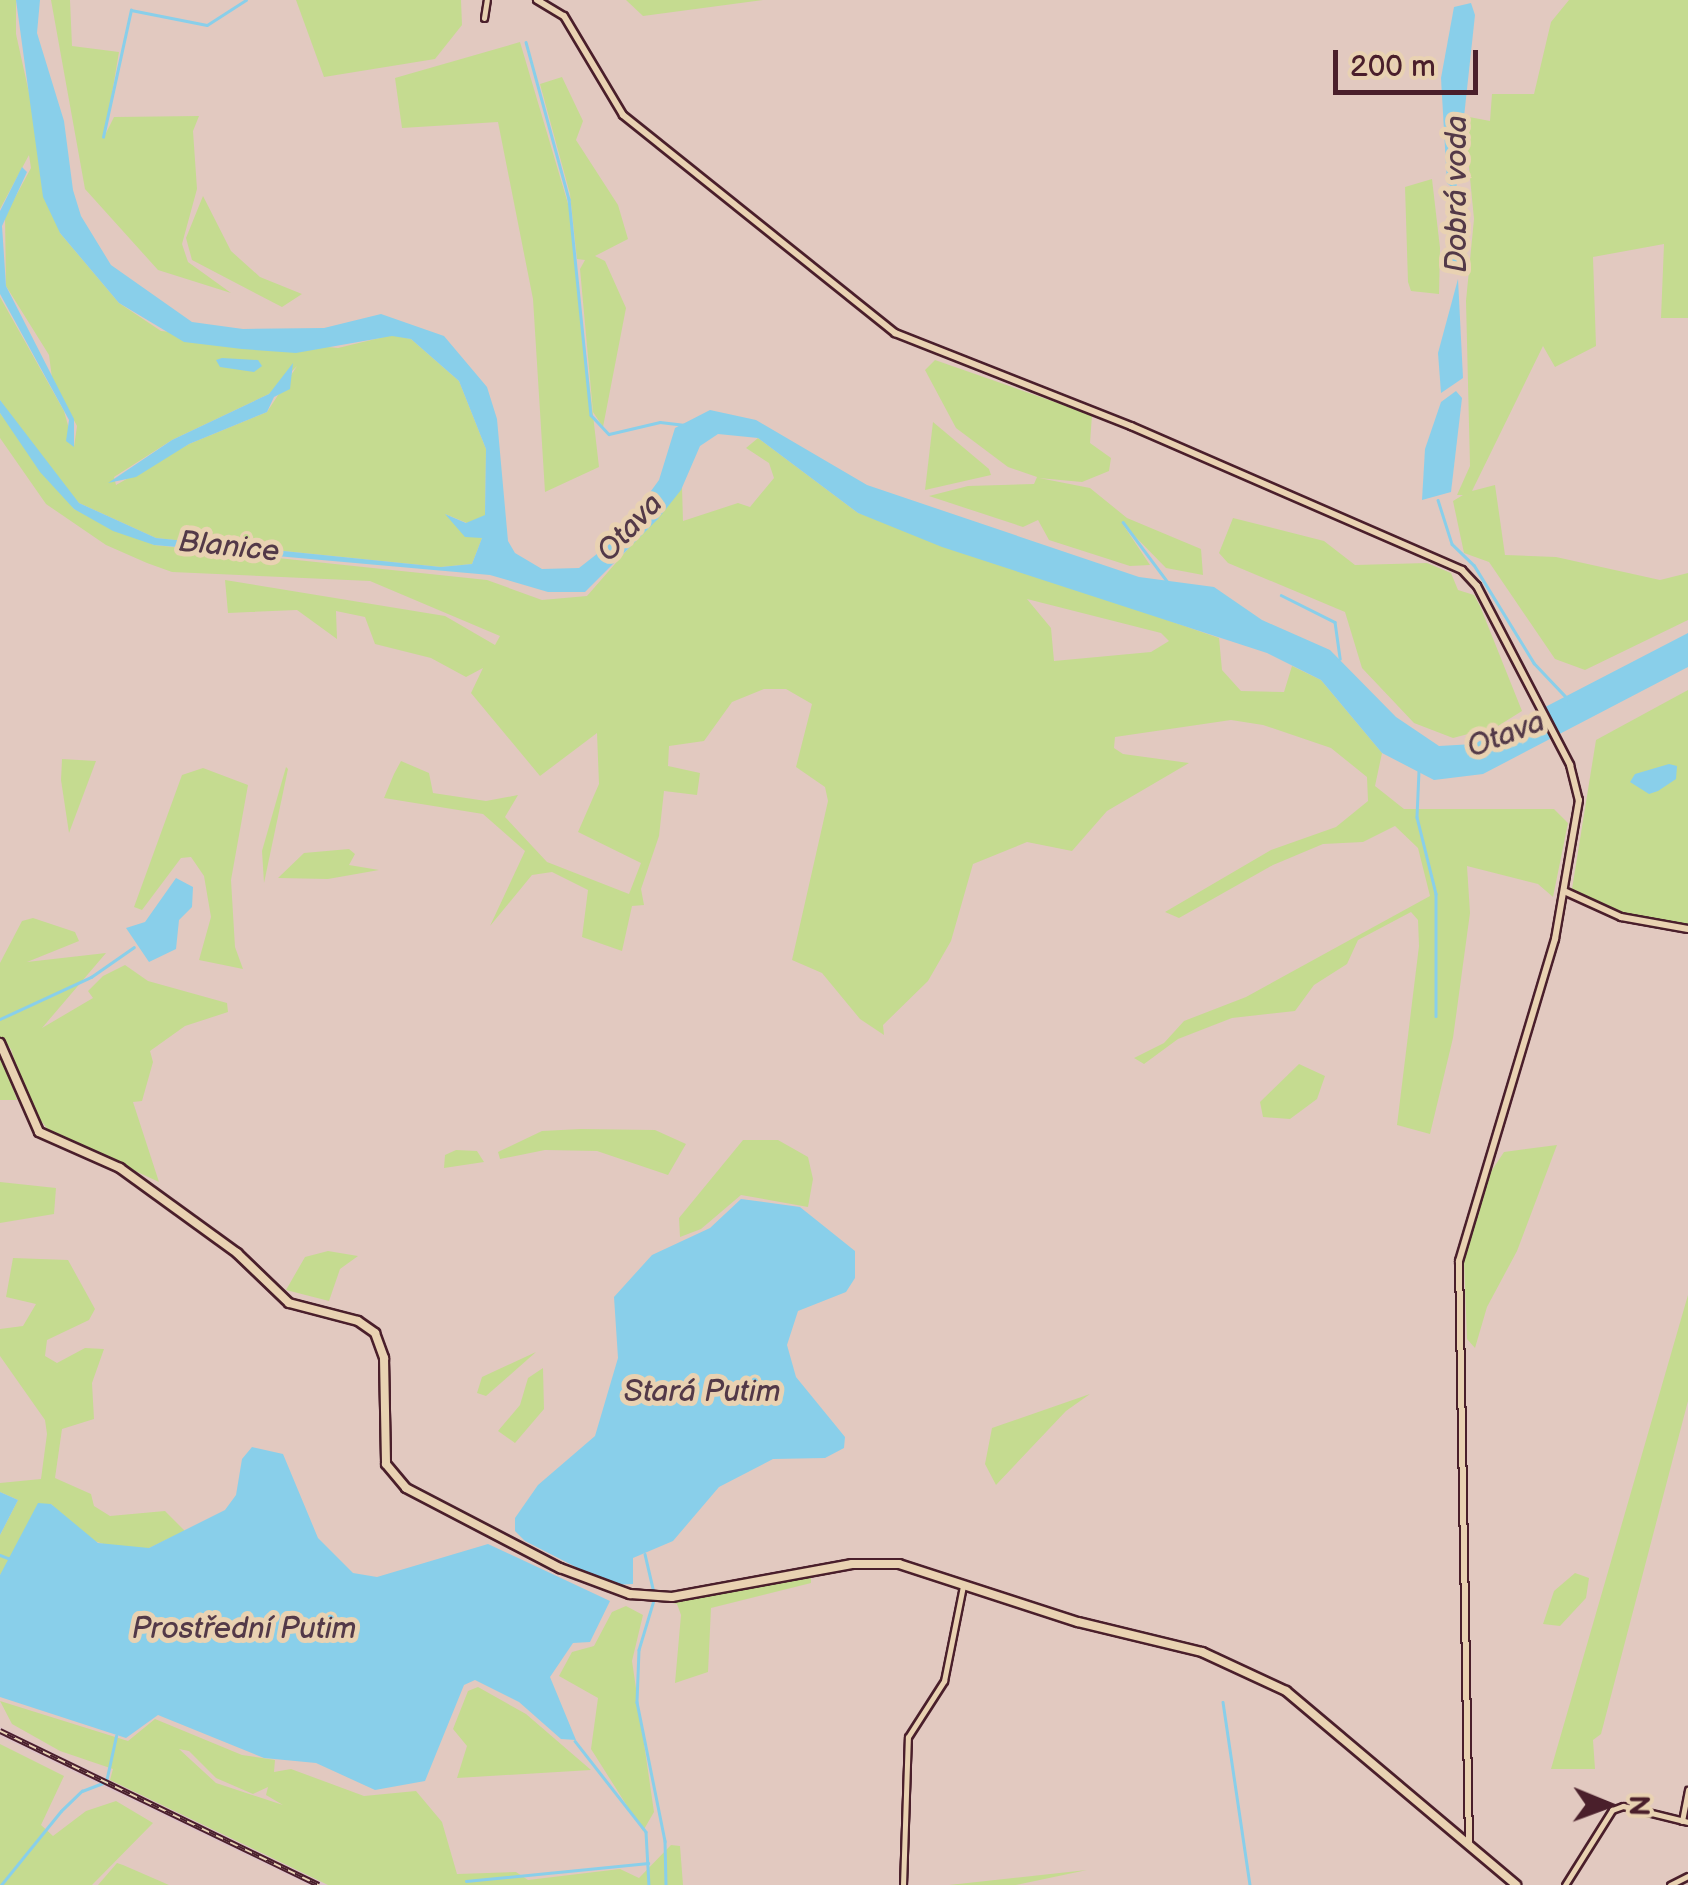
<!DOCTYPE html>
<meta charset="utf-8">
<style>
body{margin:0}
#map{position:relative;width:1688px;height:1885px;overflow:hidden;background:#e2c9c0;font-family:"Balsamiq Sans",sans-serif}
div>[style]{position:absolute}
.built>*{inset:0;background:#dec3ca}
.green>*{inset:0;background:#c5db90}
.water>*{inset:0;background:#89cfea}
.stream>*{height:2.5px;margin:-1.25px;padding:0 1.25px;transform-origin:1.25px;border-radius:1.25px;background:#89cfea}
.roads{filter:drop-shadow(2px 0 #4a1f2b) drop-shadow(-2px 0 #4a1f2b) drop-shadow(0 2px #4a1f2b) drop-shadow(0 -2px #4a1f2b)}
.minor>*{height:5px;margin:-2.5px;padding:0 2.5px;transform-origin:2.5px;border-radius:2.5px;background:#e9d2b2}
.tertiary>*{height:6px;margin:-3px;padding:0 3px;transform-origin:3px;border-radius:3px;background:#e9d2b2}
.secondary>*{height:8px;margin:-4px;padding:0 4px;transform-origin:4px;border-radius:4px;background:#e9d2b2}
.rail>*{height:6px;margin-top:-3px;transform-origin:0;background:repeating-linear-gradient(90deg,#e9d2b2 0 8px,#4a1f2b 0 16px);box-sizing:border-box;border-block:2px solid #4a1f2b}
span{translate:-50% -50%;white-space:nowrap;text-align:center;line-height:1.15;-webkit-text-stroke:10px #e9d2b2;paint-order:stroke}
.water-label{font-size:30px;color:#533948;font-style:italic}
.north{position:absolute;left:1558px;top:1755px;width:100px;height:100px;-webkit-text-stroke:8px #e9d2b2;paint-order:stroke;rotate:91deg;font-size:28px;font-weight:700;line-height:40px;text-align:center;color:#4a1f2b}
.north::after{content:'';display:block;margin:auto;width:35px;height:45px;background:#4a1f2b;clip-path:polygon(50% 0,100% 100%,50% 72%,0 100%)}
.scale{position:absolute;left:1333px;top:50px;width:145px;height:45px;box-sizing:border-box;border:5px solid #4a1f2b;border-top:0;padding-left:12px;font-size:30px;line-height:35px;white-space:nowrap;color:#4a1f2b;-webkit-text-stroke:8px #e9d2b2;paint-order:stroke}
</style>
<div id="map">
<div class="built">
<i style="clip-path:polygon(0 1727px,328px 1885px,309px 1885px,99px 1784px,0 1736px)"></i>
</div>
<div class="green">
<i style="clip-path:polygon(evenodd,0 0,16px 0,16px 34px,60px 233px,119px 303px,161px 331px,338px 348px,392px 335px,411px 339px,459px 381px,486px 449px,485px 516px,467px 523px,445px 514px,482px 538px,472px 564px,441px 567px,156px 538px,79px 503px,45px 467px,0 400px,0 297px,64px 411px,74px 447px,77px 426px,52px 378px,49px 355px,6px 286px,5px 216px,31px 168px,29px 155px,0 209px,0 0,297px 366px,267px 412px,189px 444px,116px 485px,114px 477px,172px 440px,269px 394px,297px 366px)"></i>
<i style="clip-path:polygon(51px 0,70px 0,72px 46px,119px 52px,105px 135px,114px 117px,199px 116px,193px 131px,197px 189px,182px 244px,188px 262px,231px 293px,158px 270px,85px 189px)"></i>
<i style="clip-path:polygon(296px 0,461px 0,462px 25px,435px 59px,324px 77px)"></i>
<i style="clip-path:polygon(626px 0,763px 0,643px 16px)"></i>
<i style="clip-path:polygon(1569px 0,1688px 0,1688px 318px,1661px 318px,1664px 244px,1593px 257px,1596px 346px,1555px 367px,1543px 346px,1472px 491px,1495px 485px,1505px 555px,1556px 557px,1660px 580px,1688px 573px,1688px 620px,1585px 670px,1555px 659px,1489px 562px,1464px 553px,1453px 501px,1463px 495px,1457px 495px,1470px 466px,1466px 301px,1474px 219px,1464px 116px,1490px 121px,1492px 94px,1534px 94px,1551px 22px)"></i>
<i style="clip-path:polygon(520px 42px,569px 207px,599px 467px,545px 492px,533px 299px,498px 122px,402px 128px,395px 78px)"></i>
<i style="clip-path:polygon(562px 77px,583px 121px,576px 140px,618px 205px,628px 239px,595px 256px,605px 261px,626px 308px,603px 427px,593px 412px,580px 269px,585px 260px,577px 259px,570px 194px,540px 84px)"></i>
<i style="clip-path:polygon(1432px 179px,1440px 248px,1439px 294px,1411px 291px,1408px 282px,1405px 187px)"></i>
<i style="clip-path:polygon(203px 196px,231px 251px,260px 277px,302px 294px,282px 307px,192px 260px,186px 238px)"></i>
<i style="clip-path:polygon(935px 360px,1092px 415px,1090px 443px,1111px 458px,1109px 471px,1082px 482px,1039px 478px,1090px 488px,1127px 518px,1201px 549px,1203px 575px,1166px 568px,1122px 523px,1150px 565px,1130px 566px,1049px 540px,1038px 520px,1023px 527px,929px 496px,968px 486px,1034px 484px,1037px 477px,1008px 467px,956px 428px,925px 370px)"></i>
<i style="clip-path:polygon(evenodd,0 413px,74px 509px,154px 545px,487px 580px,542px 600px,587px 596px,682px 487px,683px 521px,738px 503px,750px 507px,774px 478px,769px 463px,746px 448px,758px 438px,858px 513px,1219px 638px,1222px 670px,1241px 691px,1284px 692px,1292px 666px,1321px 680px,1382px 753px,1375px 786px,1404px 809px,1554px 809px,1568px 823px,1553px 897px,1538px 884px,1467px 866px,1470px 913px,1453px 1038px,1430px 1134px,1397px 1125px,1419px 946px,1418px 920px,1411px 912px,1358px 940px,1347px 964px,1314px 985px,1295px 1011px,1232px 1018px,1178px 1039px,1144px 1064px,1134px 1058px,1164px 1043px,1184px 1021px,1246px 997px,1430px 896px,1418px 848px,1395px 826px,1363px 842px,1323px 844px,1273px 865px,1179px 918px,1165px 912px,1271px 850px,1336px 827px,1368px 801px,1367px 777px,1331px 748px,1263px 725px,1231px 720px,1115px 737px,1114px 748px,1123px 754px,1189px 763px,1107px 811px,1072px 851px,1027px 842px,973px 864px,951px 941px,928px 981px,883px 1025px,884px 1035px,860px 1019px,822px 973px,792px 960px,828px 801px,825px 787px,796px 767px,812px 704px,786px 689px,764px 689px,732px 702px,704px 741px,669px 746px,668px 766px,700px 773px,697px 795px,664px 791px,659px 836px,641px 889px,644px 905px,632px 906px,622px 951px,582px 937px,588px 890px,552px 872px,532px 875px,490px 926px,525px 851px,483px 814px,384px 798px,394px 774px,401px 761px,429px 773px,433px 793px,486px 801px,518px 795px,505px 817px,547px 862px,629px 894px,641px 863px,578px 832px,599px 784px,597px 733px,540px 776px,471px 693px,483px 668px,466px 677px,431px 658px,375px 644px,365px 617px,336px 611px,337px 639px,297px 610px,228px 613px,225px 580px,445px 616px,495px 645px,500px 636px,370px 581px,172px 572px,147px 563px,106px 545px,46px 504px,0 438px,0 413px,1027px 599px,1161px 633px,1169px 641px,1151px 652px,1054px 661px,1051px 628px,1027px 599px)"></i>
<i style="clip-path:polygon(933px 422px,989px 469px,991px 475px,925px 490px)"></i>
<i style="clip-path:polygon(1233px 518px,1324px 541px,1355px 565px,1427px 563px,1451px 573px,1458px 590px,1474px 595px,1480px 606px,1522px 711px,1498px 726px,1453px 738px,1414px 723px,1362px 668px,1345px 612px,1228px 563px,1219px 553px)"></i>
<i style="clip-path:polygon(1688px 690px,1688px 925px,1623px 913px,1572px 889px,1596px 740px)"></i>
<i style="clip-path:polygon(62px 759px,96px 761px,69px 833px,61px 780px)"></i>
<i style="clip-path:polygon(286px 767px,288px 769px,264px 883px,262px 851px)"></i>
<i style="clip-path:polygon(203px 768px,248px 785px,231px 880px,235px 947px,243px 969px,199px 960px,211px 917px,204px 876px,191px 857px,181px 858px,142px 910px,134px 907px,182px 775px)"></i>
<i style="clip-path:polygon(349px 849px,355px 854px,349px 865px,379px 870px,328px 879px,278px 878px,304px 853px)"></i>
<i style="clip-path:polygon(33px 918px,75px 932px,79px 941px,27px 962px,106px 953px,42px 1028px,93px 998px,88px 991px,103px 976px,125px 965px,148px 981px,227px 1003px,228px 1012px,185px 1026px,150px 1051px,153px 1062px,142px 1101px,133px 1102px,159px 1182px,49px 1131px,28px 1104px,11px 1049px,0 1037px,0 963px,22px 921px)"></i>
<i style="clip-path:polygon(0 1056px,8px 1075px,17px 1100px,0 1100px)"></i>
<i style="clip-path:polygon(1299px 1064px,1325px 1076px,1317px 1099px,1290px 1119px,1263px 1117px,1260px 1102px)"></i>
<i style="clip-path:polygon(581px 1129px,655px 1130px,686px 1144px,668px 1175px,597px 1151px,545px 1150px,500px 1159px,498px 1152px,542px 1131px)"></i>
<i style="clip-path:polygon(743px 1140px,778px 1140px,808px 1157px,813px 1179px,808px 1207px,741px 1195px,701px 1229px,680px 1237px,679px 1218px)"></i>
<i style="clip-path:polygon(1557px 1145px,1517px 1251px,1487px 1307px,1475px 1348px,1467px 1339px,1464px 1260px,1488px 1176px,1504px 1152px)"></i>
<i style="clip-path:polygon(456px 1150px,477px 1151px,484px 1162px,444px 1168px,445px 1155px)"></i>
<i style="clip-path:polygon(0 1182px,56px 1188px,54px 1214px,0 1223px)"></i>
<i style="clip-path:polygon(328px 1251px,358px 1256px,340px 1269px,329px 1301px,286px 1290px,305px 1257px)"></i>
<i style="clip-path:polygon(13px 1258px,68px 1260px,95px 1309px,89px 1320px,47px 1340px,45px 1356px,57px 1363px,85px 1348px,104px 1349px,92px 1383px,94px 1419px,62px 1429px,55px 1478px,91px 1494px,94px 1506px,110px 1516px,165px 1511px,185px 1531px,149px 1548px,122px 1550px,88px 1539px,51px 1504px,0 1575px,0 1535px,18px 1500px,0 1492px,0 1483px,41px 1479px,47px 1434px,45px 1420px,0 1356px,0 1329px,23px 1326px,36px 1304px,6px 1297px)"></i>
<i style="clip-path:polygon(1688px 1295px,1688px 1401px,1601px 1734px,1593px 1740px,1595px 1769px,1551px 1769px)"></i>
<i style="clip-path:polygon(536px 1352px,486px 1396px,477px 1393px,482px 1377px)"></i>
<i style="clip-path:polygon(543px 1368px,544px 1409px,515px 1443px,498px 1431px,520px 1405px,528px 1378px)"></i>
<i style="clip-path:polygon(1090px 1394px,1066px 1411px,996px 1485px,985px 1464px,992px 1428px)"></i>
<i style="clip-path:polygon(1575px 1573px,1589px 1578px,1586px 1598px,1560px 1626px,1543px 1624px,1554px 1591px)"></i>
<i style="clip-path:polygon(811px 1576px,811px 1583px,711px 1608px,708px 1672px,675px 1683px,681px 1615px,677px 1604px,667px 1602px)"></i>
<i style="clip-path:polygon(626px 1606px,643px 1615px,632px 1661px,654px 1812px,643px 1831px,591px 1749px,598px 1698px,559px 1676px,572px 1652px,594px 1646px,612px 1612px)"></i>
<i style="clip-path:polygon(478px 1687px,526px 1714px,591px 1770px,457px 1778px,467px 1746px,453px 1729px,468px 1691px)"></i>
<i style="clip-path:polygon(evenodd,0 1701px,128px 1741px,155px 1719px,242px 1755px,275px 1760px,274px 1772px,291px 1769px,364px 1796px,416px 1791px,442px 1822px,457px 1874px,516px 1872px,528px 1880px,620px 1869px,639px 1878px,671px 1845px,680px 1846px,683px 1885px,328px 1885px,110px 1780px,113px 1769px,60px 1751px,12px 1724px,0 1701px,179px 1749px,189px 1751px,216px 1778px,253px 1794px,268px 1787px,266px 1795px,283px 1805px,216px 1783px,179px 1749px)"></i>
<i style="clip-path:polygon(0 1744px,64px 1776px,41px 1825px,53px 1836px,86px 1811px,116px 1801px,153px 1823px,92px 1885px,0 1885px)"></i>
<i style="clip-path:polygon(117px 1863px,123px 1865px,169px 1885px,98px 1885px)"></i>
<i style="clip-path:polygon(1087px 1870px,1016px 1885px,949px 1885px)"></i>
</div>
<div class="water">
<i style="clip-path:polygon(16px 0,40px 0,37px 33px,64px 121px,73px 190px,81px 216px,111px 265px,192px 322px,243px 329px,324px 328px,381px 314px,444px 336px,487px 387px,497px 419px,508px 541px,515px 553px,542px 569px,579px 568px,616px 539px,659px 480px,675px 428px,710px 410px,756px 420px,867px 485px,1139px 577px,1214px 587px,1262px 620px,1330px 650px,1396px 717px,1439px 746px,1474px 744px,1688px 633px,1688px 667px,1483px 774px,1434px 780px,1382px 753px,1321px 680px,1267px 653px,942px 547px,858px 513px,758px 438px,718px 434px,700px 446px,681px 490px,658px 519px,585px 592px,548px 592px,490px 575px,154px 545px,113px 531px,74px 509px,40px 472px,0 413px,0 400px,79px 503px,156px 538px,441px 567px,472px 564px,482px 538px,465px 537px,445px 514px,466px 523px,485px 515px,486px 449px,459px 381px,411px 339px,392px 336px,296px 353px,242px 349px,184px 342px,119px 303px,60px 233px,43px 197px)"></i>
<i style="clip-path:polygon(1471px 3px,1475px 15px,1456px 191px,1447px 183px,1441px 78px,1454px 7px)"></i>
<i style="clip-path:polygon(22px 167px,27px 172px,2px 226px,6px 286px,74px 419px,74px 447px,66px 441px,69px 420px,0 294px,0 211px)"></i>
<i style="clip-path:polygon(1456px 195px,1461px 266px,1453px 274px,1450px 198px)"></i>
<i style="clip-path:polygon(1458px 279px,1463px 378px,1441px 393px,1438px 353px)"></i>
<i style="clip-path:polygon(222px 358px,258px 360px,262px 366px,254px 372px,220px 367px,216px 360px)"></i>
<i style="clip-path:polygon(293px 363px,290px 389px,274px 397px,267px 412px,189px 444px,136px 477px,108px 483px,172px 440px,269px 394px)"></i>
<i style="clip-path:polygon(1456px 391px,1462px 398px,1451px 492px,1422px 500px,1425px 449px,1441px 402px)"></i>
<i style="clip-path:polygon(1669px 764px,1677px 766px,1676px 779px,1658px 791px,1649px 794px,1630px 782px,1635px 774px)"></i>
<i style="clip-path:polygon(176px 878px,193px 887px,192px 907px,179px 920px,176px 949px,149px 962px,126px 928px,145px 922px)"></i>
<i style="clip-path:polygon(741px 1199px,800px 1207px,855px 1251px,855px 1278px,846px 1292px,798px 1311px,787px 1345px,796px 1377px,845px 1437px,844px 1448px,825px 1458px,773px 1459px,719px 1487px,673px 1541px,633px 1558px,633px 1584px,611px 1585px,525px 1541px,515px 1531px,515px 1518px,538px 1485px,595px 1436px,618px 1358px,614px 1297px,652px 1255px,710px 1228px)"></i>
<i style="clip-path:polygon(252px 1447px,283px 1454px,318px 1538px,353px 1573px,377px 1577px,488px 1544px,610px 1601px,590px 1642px,573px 1643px,550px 1677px,576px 1740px,561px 1739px,519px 1702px,475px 1680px,464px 1685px,425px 1781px,375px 1790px,316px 1763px,264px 1758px,158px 1715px,126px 1738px,0 1697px,0 1575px,38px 1503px,51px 1504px,98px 1543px,149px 1548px,225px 1510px,236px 1495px,242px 1459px)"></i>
<i style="clip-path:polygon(0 1492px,18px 1500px,0 1535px)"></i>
</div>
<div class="stream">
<i style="left:526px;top:42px;width:163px;rotate:74.7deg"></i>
<i style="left:569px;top:199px;width:217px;rotate:84.2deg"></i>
<i style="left:591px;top:415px;width:26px;rotate:47deg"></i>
<i style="left:609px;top:434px;width:52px;rotate:-13.2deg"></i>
<i style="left:660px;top:422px;width:25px;rotate:7deg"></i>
<i style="left:103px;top:137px;width:130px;rotate:-77.6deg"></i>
<i style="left:131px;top:10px;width:77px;rotate:11.2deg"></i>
<i style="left:207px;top:25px;width:46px;rotate:-32.7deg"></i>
<i style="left:1438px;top:500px;width:46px;rotate:72.3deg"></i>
<i style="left:1452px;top:544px;width:30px;rotate:44deg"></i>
<i style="left:1474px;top:565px;width:115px;rotate:58.5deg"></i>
<i style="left:1534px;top:663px;width:50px;rotate:46.6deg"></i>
<i style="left:1123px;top:522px;width:74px;rotate:53.3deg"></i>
<i style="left:1281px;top:595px;width:60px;rotate:26.6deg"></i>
<i style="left:1335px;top:622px;width:37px;rotate:82deg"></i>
<i style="left:1419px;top:771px;width:46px;rotate:92.5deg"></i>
<i style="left:1417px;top:817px;width:79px;rotate:76.1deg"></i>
<i style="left:1436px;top:894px;width:122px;rotate:90deg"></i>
<i style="left:0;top:1019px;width:100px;rotate:-24.8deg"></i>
<i style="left:91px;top:977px;width:52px;rotate:-34.9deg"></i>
<i style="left:645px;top:1554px;width:44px;rotate:76.9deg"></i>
<i style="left:655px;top:1597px;width:55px;rotate:106.8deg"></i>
<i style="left:639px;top:1650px;width:52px;rotate:92.2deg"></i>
<i style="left:637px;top:1702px;width:142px;rotate:78.6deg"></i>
<i style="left:665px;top:1841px;width:44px;rotate:88.7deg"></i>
<i style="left:0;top:1555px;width:9px;rotate:21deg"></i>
<i style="left:1223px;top:1702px;width:185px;rotate:81.6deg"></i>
<i style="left:575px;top:1741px;width:115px;rotate:52deg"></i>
<i style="left:646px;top:1832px;width:53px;rotate:86.8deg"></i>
<i style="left:466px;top:1881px;width:183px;rotate:-5.6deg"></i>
<i style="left:1px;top:1885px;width:95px;rotate:-51deg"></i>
<i style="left:61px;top:1811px;width:29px;rotate:-44deg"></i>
<i style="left:82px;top:1791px;width:26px;rotate:-21deg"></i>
<i style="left:106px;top:1782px;width:47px;rotate:-77.7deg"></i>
</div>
<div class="roads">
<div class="minor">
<i style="left:484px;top:18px;width:18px;rotate:-81deg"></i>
<i style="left:1682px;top:1821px;width:32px;rotate:-79deg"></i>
<i style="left:903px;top:1885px;width:148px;rotate:-88.1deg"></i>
<i style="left:908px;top:1737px;width:67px;rotate:-57.3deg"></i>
<i style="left:944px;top:1681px;width:97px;rotate:-78.7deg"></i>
<i style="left:1565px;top:1885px;width:89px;rotate:-57.9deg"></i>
<i style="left:1612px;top:1810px;width:12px;rotate:-20deg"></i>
<i style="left:1623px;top:1806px;width:67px;rotate:13.8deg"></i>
<i style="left:1670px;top:1885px;width:20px;rotate:-27deg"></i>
</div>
<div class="tertiary">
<i style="left:537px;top:0;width:31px;rotate:31deg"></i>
<i style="left:564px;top:16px;width:115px;rotate:59.2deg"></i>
<i style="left:623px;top:115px;width:349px;rotate:38.7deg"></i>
<i style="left:895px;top:333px;width:254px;rotate:21.5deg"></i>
<i style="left:1131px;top:426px;width:361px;rotate:23.5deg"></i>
<i style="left:1462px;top:570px;width:22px;rotate:47deg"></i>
<i style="left:1477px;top:586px;width:202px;rotate:62.5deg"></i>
<i style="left:1570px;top:765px;width:36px;rotate:76deg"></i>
<i style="left:1579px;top:800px;width:141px;rotate:99.8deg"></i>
<i style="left:1555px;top:939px;width:336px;rotate:106.6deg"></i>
<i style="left:1459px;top:1261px;width:584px;rotate:89.02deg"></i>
<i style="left:1564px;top:891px;width:63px;rotate:24.5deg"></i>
<i style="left:1621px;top:917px;width:68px;rotate:10.2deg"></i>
</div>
<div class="secondary">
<i style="left:0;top:1043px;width:97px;rotate:66.3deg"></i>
<i style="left:39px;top:1132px;width:89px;rotate:24deg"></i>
<i style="left:120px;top:1168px;width:145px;rotate:36deg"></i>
<i style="left:237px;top:1253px;width:72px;rotate:43.9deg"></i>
<i style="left:289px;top:1303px;width:71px;rotate:14.6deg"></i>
<i style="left:358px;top:1321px;width:21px;rotate:35deg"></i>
<i style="left:375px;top:1333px;width:27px;rotate:70deg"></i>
<i style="left:384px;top:1358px;width:106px;rotate:88.9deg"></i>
<i style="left:386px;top:1464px;width:31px;rotate:50deg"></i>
<i style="left:406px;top:1488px;width:174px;rotate:27.5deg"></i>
<i style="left:560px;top:1568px;width:75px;rotate:20.4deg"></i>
<i style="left:630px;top:1594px;width:42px;rotate:4.1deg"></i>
<i style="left:672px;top:1597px;width:183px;rotate:-10.4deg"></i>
<i style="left:852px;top:1564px;width:47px"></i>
<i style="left:899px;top:1564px;width:188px;rotate:18deg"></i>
<i style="left:1078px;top:1622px;width:128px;rotate:13.6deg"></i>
<i style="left:1202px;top:1652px;width:93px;rotate:24.9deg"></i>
<i style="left:1286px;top:1691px;width:301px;rotate:40.1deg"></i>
</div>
</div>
<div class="rail">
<i style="left:0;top:1731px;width:354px;rotate:25.8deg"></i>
</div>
<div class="water-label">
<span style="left:1457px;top:194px;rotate:-90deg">Dobrá voda</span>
<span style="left:630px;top:528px;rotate:-47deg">Otava</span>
<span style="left:229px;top:547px;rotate:6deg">Blanice</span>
<span style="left:1506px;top:735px;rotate:-21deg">Otava</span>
<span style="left:702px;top:1392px">Stará Putim</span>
<span style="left:244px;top:1629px">Prostřední Putim</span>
</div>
<div class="north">N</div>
<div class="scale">200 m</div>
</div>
